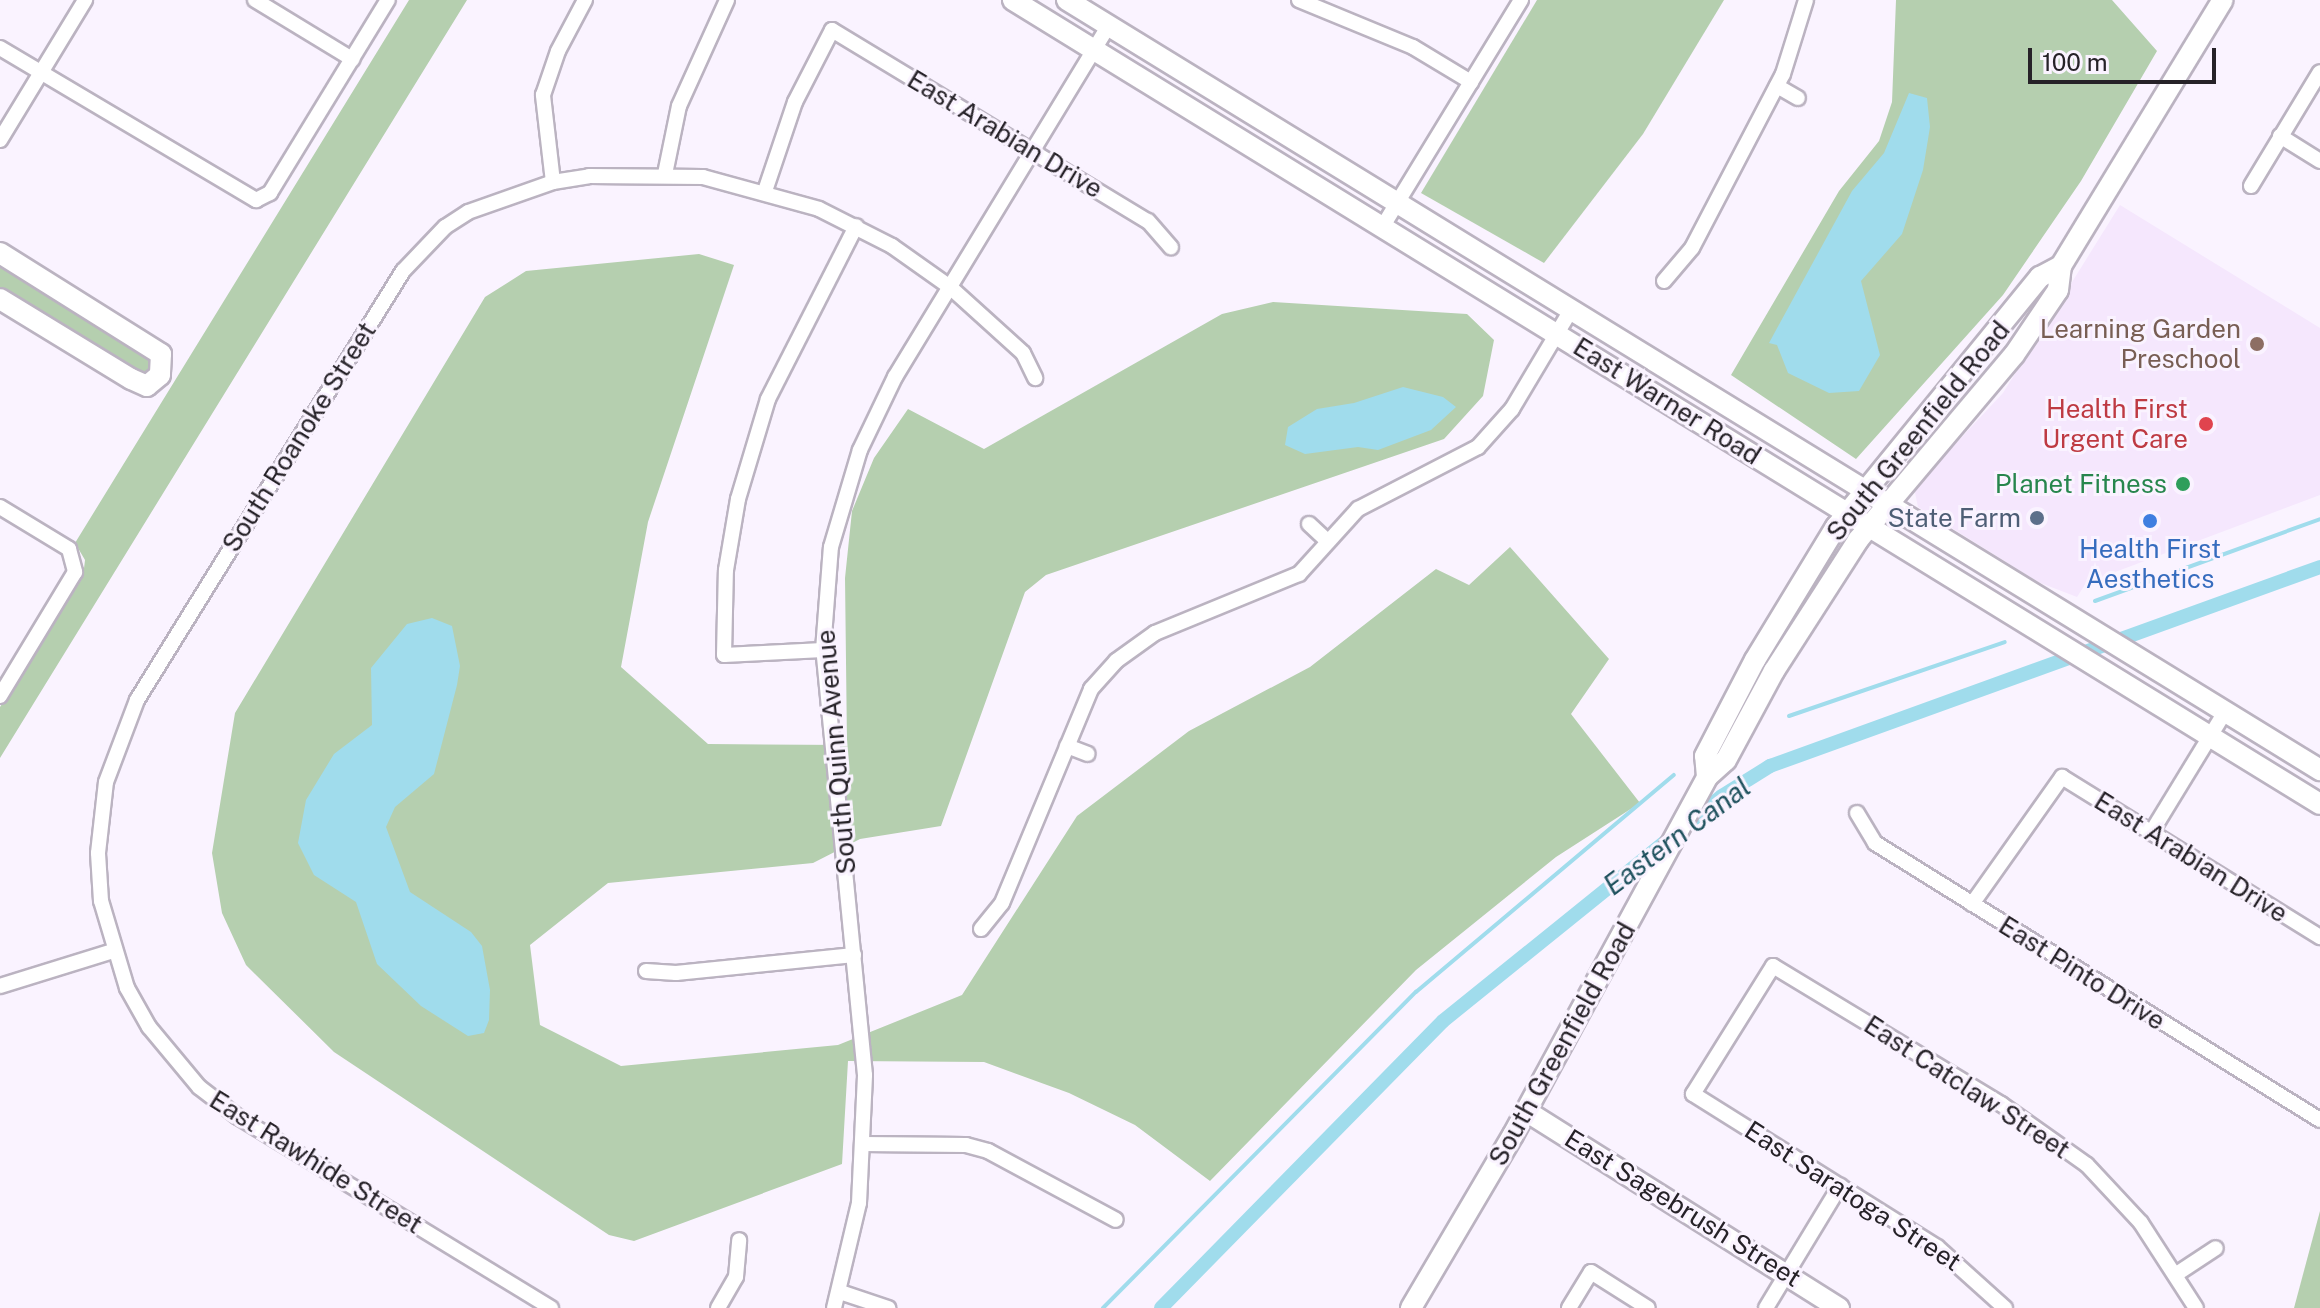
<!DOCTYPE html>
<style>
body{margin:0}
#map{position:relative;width:2320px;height:1308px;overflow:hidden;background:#faf3ff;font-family:"Public Sans",sans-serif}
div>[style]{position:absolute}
.built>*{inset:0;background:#f5e7fd}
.green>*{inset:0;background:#b5cfaf}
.water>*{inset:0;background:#a0dcec}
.stream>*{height:4px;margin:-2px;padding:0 2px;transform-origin:2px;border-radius:2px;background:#a0dcec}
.canal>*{height:14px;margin:-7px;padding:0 7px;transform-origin:7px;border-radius:7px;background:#a0dcec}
.roads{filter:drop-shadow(2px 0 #bbb3c1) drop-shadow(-2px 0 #bbb3c1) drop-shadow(0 2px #bbb3c1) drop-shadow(0 -2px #bbb3c1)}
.street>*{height:14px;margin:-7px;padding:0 7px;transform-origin:7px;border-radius:7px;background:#fff}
.secondary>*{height:20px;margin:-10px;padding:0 10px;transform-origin:10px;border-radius:10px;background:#fff}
.dots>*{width:22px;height:22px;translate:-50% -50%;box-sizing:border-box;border:4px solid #faf3ff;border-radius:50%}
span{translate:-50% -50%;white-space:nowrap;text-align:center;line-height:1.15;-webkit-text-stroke:6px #faf3ff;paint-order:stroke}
.street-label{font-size:26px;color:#262228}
.education-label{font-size:26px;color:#785e54}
.right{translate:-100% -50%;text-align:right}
.health-label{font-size:26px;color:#be3a42}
.leisure-label{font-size:26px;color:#27864d}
.service-label{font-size:26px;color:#4e5e75}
.shop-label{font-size:26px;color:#366cbe}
.water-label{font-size:28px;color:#20525e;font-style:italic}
.scale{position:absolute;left:2028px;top:48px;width:188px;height:36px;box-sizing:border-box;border:4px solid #262228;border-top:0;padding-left:10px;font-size:24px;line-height:28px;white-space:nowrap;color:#262228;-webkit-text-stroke:6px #faf3ff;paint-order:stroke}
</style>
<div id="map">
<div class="built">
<i style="clip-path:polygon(2120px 205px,2320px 328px,2320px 495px,2086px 583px,2077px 597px,2038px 582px,1918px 507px,1914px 488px,2003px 393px)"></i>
</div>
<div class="green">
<i style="clip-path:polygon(409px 0,467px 0,0 758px,0 707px,83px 577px,85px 560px,75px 543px)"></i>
<i style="clip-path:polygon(1537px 0,1724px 0,1643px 134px,1544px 263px,1421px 193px)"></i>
<i style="clip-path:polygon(1896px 0,2112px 0,2157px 51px,2081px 181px,2003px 295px,1856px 459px,1731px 375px,1839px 191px,1879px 141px,1892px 102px)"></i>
<i style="clip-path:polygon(699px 254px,734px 265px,648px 522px,621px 667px,708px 744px,847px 745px,845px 578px,852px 511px,874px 458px,908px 409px,984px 449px,1222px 314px,1273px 302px,1467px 314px,1494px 340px,1483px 396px,1444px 439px,1046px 575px,1025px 592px,941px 826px,860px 839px,813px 863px,608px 883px,530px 945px,540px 1025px,621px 1066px,838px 1045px,962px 995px,1077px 816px,1189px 731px,1310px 667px,1436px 569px,1469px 585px,1510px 547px,1609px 659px,1571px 714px,1640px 803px,1556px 857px,1416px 970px,1210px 1181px,1135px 1125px,1069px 1093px,984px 1062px,848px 1061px,842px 1164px,634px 1241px,609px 1235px,334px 1052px,246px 965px,222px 913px,212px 853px,235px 713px,485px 297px,526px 271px)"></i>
<i style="clip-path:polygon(0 263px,152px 358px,151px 371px,137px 375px,0 290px)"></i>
<i style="clip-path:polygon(2320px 1211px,2320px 1308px,2294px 1308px)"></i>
</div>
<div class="water">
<i style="clip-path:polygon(1909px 93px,1927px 98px,1930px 127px,1923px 170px,1902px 234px,1861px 281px,1880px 355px,1859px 391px,1829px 393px,1788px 373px,1777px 345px,1769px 343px,1852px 191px,1884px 153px)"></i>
<i style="clip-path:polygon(1403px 387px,1443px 397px,1456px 407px,1431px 430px,1378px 450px,1358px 447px,1305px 454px,1285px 445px,1288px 427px,1317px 409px,1354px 403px)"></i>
<i style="clip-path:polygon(432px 618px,452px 626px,460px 666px,457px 685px,434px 774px,395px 807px,386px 827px,410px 892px,471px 932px,482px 946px,490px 990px,489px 1020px,484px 1033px,468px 1036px,421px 1006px,377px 964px,356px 902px,314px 875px,298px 843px,306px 800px,334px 754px,372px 725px,371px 668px,407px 624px)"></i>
</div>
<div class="stream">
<i style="left:2095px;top:601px;width:239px;rotate:-20deg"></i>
<i style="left:1789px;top:716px;width:228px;rotate:-18.9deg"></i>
<i style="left:1103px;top:1308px;width:445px;rotate:-45.3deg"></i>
<i style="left:1416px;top:992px;width:337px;rotate:-40.1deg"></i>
</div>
<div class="canal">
<i style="left:1161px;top:1308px;width:402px;rotate:-45.5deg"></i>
<i style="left:1443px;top:1021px;width:358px;rotate:-38.9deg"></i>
<i style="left:1722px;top:796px;width:57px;rotate:-32deg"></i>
<i style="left:1770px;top:766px;width:585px;rotate:-19.89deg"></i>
</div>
<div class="roads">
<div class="street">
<i style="left:255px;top:0;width:114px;rotate:31.3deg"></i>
<i style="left:1299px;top:0;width:123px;rotate:22.4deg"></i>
<i style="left:1413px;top:47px;width:68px;rotate:31.1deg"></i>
<i style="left:0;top:48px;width:298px;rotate:30.7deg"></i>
<i style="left:256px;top:200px;width:16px;rotate:-27deg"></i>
<i style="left:270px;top:193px;width:226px;rotate:-58.6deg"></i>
<i style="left:1777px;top:86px;width:24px;rotate:30deg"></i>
<i style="left:2280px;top:136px;width:47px;rotate:32deg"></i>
<i style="left:0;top:140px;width:164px;rotate:-58.7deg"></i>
<i style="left:665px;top:174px;width:69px;rotate:-78.4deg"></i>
<i style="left:679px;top:106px;width:116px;rotate:-65.6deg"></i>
<i style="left:553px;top:182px;width:36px;rotate:-9deg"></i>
<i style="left:589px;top:176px;width:114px;rotate:0.5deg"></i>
<i style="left:703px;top:177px;width:120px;rotate:15.4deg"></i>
<i style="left:819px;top:209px;width:82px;rotate:26.9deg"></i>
<i style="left:892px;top:246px;width:71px;rotate:35.3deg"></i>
<i style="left:950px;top:287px;width:98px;rotate:42.1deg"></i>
<i style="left:1023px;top:353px;width:28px;rotate:64deg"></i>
<i style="left:2251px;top:186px;width:133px;rotate:-58.8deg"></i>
<i style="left:765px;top:191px;width:94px;rotate:-71.4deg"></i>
<i style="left:795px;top:102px;width:81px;rotate:-62.8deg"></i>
<i style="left:832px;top:30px;width:369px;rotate:31.2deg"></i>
<i style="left:1148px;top:221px;width:35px;rotate:49deg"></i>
<i style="left:1383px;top:226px;width:265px;rotate:-58.6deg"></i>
<i style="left:1664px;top:281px;width:43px;rotate:-49.7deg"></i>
<i style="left:1692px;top:248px;width:196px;rotate:-62.4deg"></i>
<i style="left:1783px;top:74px;width:77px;rotate:-72.7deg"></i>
<i style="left:0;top:507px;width:81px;rotate:31.3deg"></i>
<i style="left:69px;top:549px;width:24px;rotate:75deg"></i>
<i style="left:75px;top:572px;width:145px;rotate:121.2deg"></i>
<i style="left:1309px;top:524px;width:23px;rotate:43deg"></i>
<i style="left:823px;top:650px;width:99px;rotate:177.1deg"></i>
<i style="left:724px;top:655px;width:85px;rotate:-88.7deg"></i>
<i style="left:726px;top:570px;width:72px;rotate:-80.4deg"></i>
<i style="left:738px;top:499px;width:104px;rotate:-73.3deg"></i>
<i style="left:768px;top:399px;width:194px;rotate:-63deg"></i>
<i style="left:1067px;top:746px;width:22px;rotate:21deg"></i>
<i style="left:1857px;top:813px;width:35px;rotate:59deg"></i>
<i style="left:1875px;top:843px;width:524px;rotate:31.9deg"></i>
<i style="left:2151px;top:833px;width:142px;rotate:-58.6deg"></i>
<i style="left:1972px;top:904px;width:156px;rotate:-54.7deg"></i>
<i style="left:2062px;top:777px;width:304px;rotate:31.8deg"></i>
<i style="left:981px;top:929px;width:33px;rotate:-51deg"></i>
<i style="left:1002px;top:903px;width:232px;rotate:-67.4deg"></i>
<i style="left:1091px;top:689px;width:38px;rotate:-48deg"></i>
<i style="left:1116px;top:661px;width:48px;rotate:-35.7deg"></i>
<i style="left:1155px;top:633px;width:156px;rotate:-22.3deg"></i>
<i style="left:1299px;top:574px;width:88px;rotate:-47.8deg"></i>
<i style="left:1358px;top:509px;width:135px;rotate:-27.3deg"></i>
<i style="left:1478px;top:447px;width:51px;rotate:-48.2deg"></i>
<i style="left:1512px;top:409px;width:115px;rotate:-59.2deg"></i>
<i style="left:646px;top:971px;width:30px;rotate:4deg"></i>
<i style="left:676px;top:973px;width:179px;rotate:-5.8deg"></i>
<i style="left:0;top:986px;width:118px;rotate:-17.2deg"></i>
<i style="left:863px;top:1144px;width:103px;rotate:0.6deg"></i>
<i style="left:966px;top:1145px;width:23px;rotate:15deg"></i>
<i style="left:988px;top:1151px;width:145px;rotate:28.3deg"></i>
<i style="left:2178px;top:1273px;width:45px;rotate:-33.3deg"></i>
<i style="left:840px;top:1292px;width:51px;rotate:18.4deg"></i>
<i style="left:551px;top:1308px;width:367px;rotate:-148.6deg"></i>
<i style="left:238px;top:1117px;width:49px;rotate:-142.4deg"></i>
<i style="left:199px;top:1087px;width:78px;rotate:-129.8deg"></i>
<i style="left:149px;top:1027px;width:45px;rotate:-119.4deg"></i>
<i style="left:127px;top:988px;width:91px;rotate:-106.6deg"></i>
<i style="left:101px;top:901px;width:48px;rotate:-93.6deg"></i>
<i style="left:98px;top:853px;width:71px;rotate:-83.6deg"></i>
<i style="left:106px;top:782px;width:88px;rotate:-69.3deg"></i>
<i style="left:137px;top:700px;width:505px;rotate:-58.2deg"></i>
<i style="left:403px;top:271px;width:61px;rotate:-46.3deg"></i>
<i style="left:445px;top:227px;width:27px;rotate:-33deg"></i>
<i style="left:468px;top:212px;width:90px;rotate:-19.4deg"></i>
<i style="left:553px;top:182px;width:88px;rotate:-96.6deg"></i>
<i style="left:543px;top:95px;width:46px;rotate:-71.2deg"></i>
<i style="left:558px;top:51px;width:58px;rotate:-62.1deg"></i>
<i style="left:718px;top:1308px;width:36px;rotate:-60deg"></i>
<i style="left:736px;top:1277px;width:37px;rotate:-85deg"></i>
<i style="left:834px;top:1308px;width:108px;rotate:-76.6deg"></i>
<i style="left:859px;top:1203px;width:128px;rotate:-87.3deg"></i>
<i style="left:865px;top:1075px;width:427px;rotate:-95.6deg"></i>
<i style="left:823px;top:650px;width:103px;rotate:-85.6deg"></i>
<i style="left:831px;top:547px;width:101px;rotate:-73.4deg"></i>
<i style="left:860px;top:450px;width:81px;rotate:-64.4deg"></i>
<i style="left:895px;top:377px;width:412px;rotate:-58.7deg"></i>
<i style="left:1569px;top:1308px;width:42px;rotate:-58.6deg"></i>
<i style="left:1591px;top:1272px;width:67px;rotate:32.3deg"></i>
<i style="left:1766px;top:1308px;width:143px;rotate:-58.8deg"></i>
<i style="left:2005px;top:1308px;width:91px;rotate:-138.1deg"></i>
<i style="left:1937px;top:1247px;width:288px;rotate:-147.9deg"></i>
<i style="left:1693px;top:1094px;width:151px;rotate:-58deg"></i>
<i style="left:1773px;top:966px;width:267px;rotate:31.2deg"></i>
<i style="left:2001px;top:1104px;width:105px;rotate:35.3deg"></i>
<i style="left:2087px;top:1165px;width:79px;rotate:47deg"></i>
<i style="left:2141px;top:1223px;width:101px;rotate:57.1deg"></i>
</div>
<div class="secondary">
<i style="left:1013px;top:0;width:1534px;rotate:31.6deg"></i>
<i style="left:1067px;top:0;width:1471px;rotate:31.57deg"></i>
<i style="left:0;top:253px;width:190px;rotate:32.1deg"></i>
<i style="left:161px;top:354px;width:21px;rotate:93deg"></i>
<i style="left:160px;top:375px;width:17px;rotate:140deg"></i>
<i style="left:147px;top:386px;width:17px;rotate:-156deg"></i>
<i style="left:131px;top:379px;width:153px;rotate:-148.6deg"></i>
<i style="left:1707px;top:777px;width:21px;rotate:-95deg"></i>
<i style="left:1705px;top:756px;width:108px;rotate:-62.5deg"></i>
<i style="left:1755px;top:660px;width:156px;rotate:-58.7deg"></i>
<i style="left:1836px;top:527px;width:323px;rotate:-50.8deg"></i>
<i style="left:2040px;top:277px;width:24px;rotate:-28deg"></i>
<i style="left:1526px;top:1111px;width:370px;rotate:32.2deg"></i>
<i style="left:1411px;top:1308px;width:201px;rotate:-59.5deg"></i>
<i style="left:1513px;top:1135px;width:407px;rotate:-61.5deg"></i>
<i style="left:1707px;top:777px;width:25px;rotate:-42deg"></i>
<i style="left:1726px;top:760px;width:101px;rotate:-61.7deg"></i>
<i style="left:1774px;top:671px;width:156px;rotate:-57.3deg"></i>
<i style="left:1858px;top:540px;width:242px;rotate:-49.9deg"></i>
<i style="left:2014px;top:355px;width:78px;rotate:-55.9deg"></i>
<i style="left:2058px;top:290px;width:24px;rotate:-83deg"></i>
<i style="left:2061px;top:266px;width:311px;rotate:-58.7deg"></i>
</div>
</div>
<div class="dots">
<i style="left:2257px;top:344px;background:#8d6e63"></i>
<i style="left:2206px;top:424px;background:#e0444e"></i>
<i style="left:2183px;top:484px;background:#2e9e5b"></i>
<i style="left:2037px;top:518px;background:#5c6f8a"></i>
<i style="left:2150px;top:521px;background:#3f7fe0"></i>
</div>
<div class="street-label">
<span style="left:1005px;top:134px;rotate:31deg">East Arabian Drive</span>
<span style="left:1667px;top:401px;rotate:32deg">East Warner Road</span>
<span style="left:1918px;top:431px;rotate:-51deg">South Greenfield Road</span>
<span style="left:299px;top:437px;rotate:-58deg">South Roanoke Street</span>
<span style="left:836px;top:752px;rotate:-95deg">South Quinn Avenue</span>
<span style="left:2191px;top:857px;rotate:32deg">East Arabian Drive</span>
<span style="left:2082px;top:973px;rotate:32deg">East Pinto Drive</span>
<span style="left:1562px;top:1044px;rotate:-61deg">South Greenfield Road</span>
<span style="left:1967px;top:1087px;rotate:33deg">East Catclaw Street</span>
<span style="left:316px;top:1162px;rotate:32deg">East Rawhide Street</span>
<span style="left:1853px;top:1196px;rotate:33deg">East Saratoga Street</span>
<span style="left:1683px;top:1208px;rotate:32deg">East Sagebrush Street</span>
</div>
<div class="education-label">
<span class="right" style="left:2241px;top:344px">Learning Garden<br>Preschool</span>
</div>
<div class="health-label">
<span class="right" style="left:2188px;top:424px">Health First<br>Urgent Care</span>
</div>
<div class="leisure-label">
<span class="right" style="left:2167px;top:484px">Planet Fitness</span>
</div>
<div class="service-label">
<span class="right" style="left:2021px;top:518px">State Farm</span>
</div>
<div class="shop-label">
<span style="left:2150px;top:564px">Health First<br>Aesthetics</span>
</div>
<div class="water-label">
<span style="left:1677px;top:836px;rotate:-37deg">Eastern Canal</span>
</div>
<div class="scale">100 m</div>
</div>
